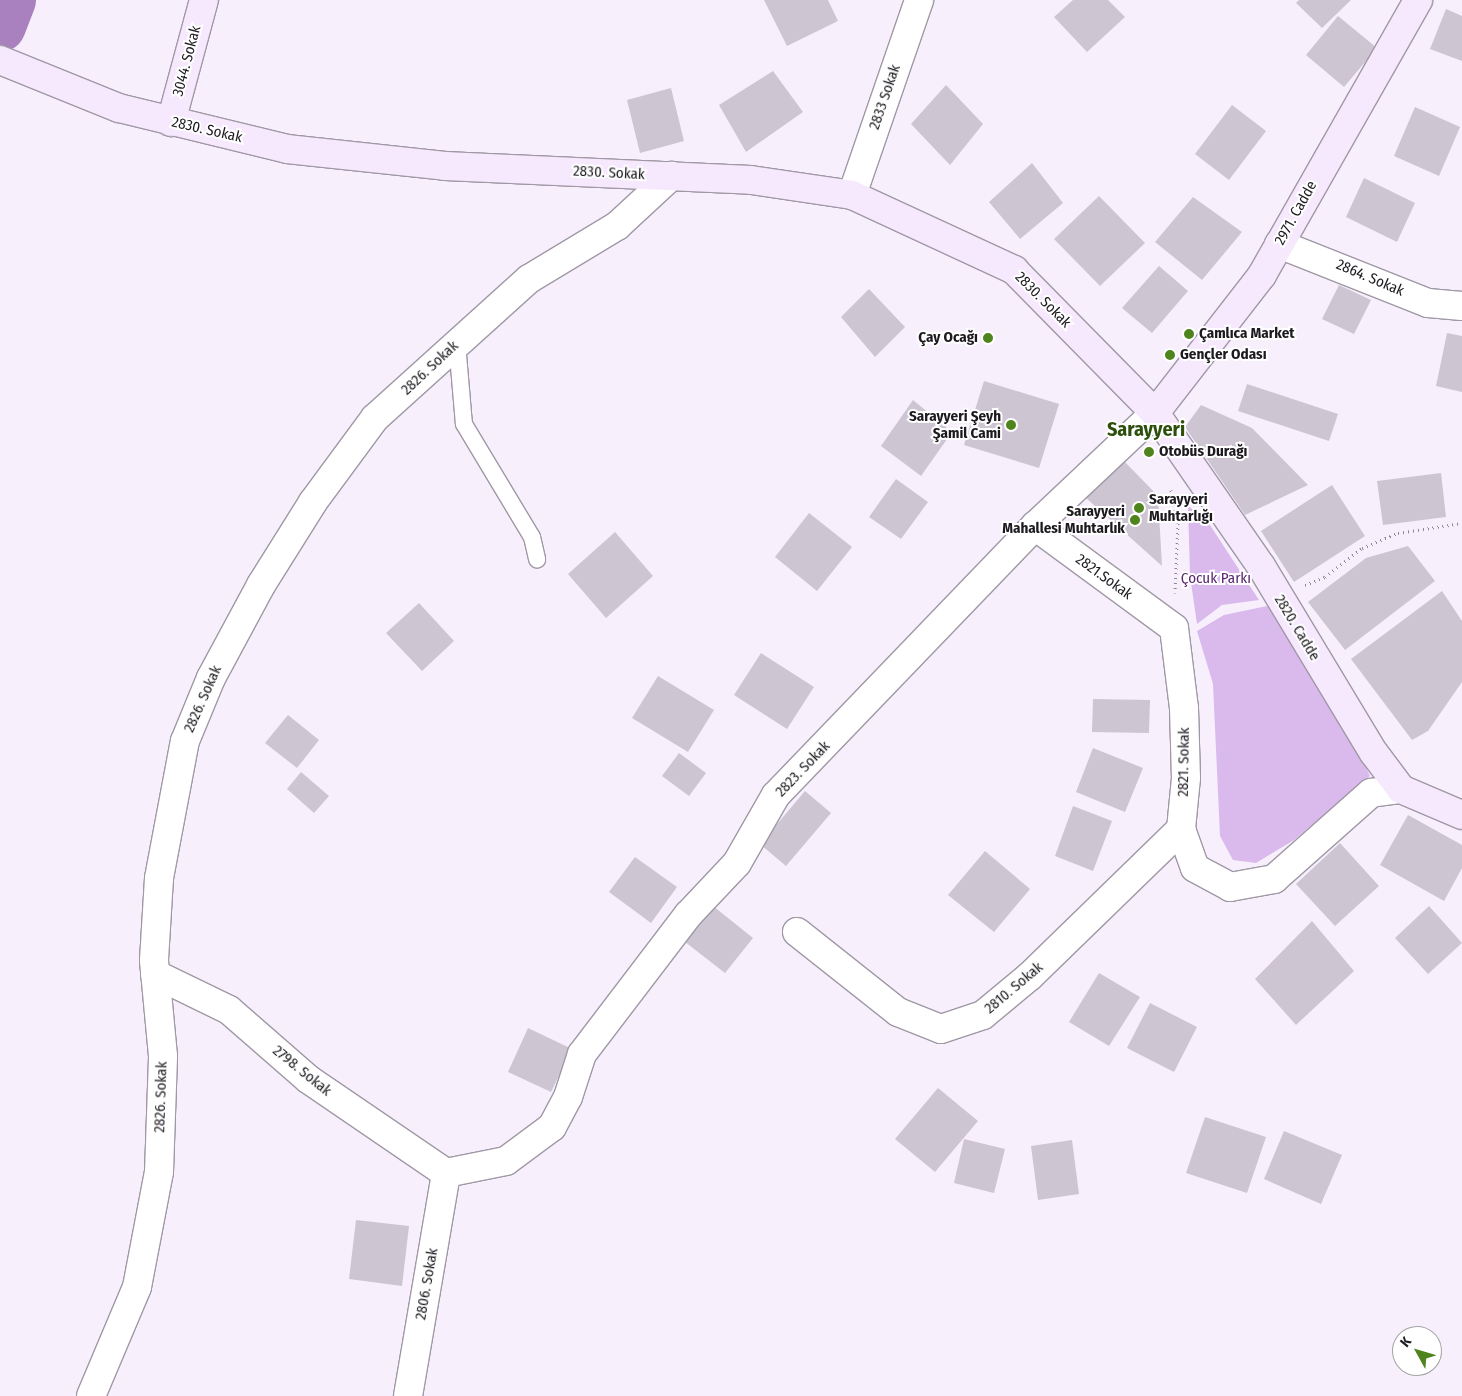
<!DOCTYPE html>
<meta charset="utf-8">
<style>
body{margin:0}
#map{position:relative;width:1462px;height:1396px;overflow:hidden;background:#f8effd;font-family:"Fira Sans Condensed",sans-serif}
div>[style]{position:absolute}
.green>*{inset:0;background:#dab9ed}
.river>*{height:52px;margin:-26px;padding:0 26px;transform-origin:26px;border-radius:26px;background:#a981be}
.building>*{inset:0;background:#cdc5d2}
.path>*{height:3px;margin-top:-1.5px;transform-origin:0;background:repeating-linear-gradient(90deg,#8e8892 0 1px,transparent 0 5px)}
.roads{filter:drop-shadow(1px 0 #a098a5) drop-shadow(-1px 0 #a098a5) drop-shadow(0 1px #a098a5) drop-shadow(0 -1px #a098a5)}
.lane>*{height:16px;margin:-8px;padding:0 8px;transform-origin:8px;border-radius:8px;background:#fff}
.street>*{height:28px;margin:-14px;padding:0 14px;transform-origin:14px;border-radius:14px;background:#fff}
.secondary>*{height:28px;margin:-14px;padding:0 14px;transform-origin:14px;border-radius:14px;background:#f6e9fe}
.dots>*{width:14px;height:14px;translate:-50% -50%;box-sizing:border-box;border:2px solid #fff;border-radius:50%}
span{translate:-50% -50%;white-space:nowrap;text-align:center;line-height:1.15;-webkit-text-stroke:4px #fff;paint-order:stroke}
.street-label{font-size:15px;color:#1d1a1f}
.poi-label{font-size:15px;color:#1d1a1f;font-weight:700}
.left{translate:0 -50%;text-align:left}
.right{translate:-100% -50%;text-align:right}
.park-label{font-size:15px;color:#58256f}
.district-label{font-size:20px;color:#2d4f0e;font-weight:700}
.north{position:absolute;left:1392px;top:1326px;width:50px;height:50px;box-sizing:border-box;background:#fff;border:1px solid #a5a3a5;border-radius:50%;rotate:309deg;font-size:14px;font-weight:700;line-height:20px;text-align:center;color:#1d1a1f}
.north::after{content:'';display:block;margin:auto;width:18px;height:22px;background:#4e841b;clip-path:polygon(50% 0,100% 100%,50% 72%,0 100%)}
</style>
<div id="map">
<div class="green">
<i style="clip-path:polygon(1188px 506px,1206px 519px,1259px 600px,1222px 605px,1197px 624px,1190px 576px)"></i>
<i style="clip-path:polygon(1267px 606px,1332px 697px,1370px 776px,1294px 840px,1256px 863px,1233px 860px,1220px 836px,1213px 684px,1197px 631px,1224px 615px)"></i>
</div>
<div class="river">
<i style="left:0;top:26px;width:28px;rotate:-69deg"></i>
</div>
<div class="building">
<i style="clip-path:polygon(764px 0,828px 0,838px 21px,787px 46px)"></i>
<i style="clip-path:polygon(1073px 0,1108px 0,1125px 17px,1087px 52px,1054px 17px)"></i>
<i style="clip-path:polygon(1299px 0,1351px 0,1322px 28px,1296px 3px)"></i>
<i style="clip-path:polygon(1446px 9px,1462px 16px,1462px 61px,1430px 49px)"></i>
<i style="clip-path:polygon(1338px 16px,1377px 48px,1344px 87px,1306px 55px)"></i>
<i style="clip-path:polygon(773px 71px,803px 112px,746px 152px,719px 105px)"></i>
<i style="clip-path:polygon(946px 85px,983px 124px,950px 165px,911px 124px)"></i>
<i style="clip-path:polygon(671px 88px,684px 141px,640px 153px,627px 100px)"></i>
<i style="clip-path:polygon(1232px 105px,1266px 131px,1229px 180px,1195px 154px)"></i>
<i style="clip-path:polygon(1415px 107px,1460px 127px,1439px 176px,1394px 156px)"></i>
<i style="clip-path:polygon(1032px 163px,1063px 203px,1020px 239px,989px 202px)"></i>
<i style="clip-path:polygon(1364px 178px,1415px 203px,1397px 242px,1346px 217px)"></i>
<i style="clip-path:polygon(1099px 196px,1145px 243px,1100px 286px,1054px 239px)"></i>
<i style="clip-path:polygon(1193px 197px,1242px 232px,1202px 280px,1155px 242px)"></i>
<i style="clip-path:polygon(1159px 266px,1188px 291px,1152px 333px,1122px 308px)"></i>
<i style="clip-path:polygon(1339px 285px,1371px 300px,1354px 334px,1322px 319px)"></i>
<i style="clip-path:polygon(869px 289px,905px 327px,875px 357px,841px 317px)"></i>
<i style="clip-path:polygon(1447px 333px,1462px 336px,1462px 392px,1436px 386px)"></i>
<i style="clip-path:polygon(984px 381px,1059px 404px,1039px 468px,964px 445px)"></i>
<i style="clip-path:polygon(1247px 384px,1338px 414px,1329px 441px,1238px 411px)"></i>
<i style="clip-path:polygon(913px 400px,952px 432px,921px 476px,881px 446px)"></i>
<i style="clip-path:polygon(1201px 405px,1252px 428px,1308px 485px,1245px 515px,1185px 427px)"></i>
<i style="clip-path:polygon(1124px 461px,1158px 496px,1162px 566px,1085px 497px)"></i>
<i style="clip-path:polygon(1441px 473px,1446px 517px,1383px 525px,1377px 481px)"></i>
<i style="clip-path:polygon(896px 479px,928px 502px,901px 539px,869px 517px)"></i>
<i style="clip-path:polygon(1332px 485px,1365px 536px,1294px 582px,1261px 531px)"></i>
<i style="clip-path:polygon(809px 513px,852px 547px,817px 591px,775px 557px)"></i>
<i style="clip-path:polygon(615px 532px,653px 576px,606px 618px,568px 574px)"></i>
<i style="clip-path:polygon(1408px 546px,1435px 581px,1345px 650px,1308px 602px,1366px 558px)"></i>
<i style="clip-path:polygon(1442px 591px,1462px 621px,1462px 682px,1428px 731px,1412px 740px,1351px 659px)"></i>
<i style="clip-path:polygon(419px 603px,454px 641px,422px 671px,386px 633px)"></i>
<i style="clip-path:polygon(761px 653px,814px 687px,787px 729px,734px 695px)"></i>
<i style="clip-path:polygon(658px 676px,714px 710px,688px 752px,632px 718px)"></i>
<i style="clip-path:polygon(1093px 699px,1150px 700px,1149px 733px,1092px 732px)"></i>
<i style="clip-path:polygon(288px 715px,319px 740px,297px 768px,265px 743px)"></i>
<i style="clip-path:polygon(1093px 748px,1143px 768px,1125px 812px,1076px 792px)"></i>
<i style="clip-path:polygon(679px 753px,706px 773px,689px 796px,662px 776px)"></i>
<i style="clip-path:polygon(301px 772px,329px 796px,314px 813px,287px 789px)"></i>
<i style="clip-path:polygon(805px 791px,831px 813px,786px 866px,760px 844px)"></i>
<i style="clip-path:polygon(1073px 806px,1112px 821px,1093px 871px,1055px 856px)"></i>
<i style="clip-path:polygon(1408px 815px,1462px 845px,1462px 868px,1444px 901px,1380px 865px)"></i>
<i style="clip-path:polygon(1340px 843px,1379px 886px,1335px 926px,1296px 884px)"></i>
<i style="clip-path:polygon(985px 851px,1030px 889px,994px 932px,948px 895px)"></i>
<i style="clip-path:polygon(635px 857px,677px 887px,651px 923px,609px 892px)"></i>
<i style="clip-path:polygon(708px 902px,753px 938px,725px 973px,680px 938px)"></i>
<i style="clip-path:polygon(1429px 906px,1462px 943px,1428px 974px,1395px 938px)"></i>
<i style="clip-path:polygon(1312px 921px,1354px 971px,1296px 1025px,1255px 979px)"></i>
<i style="clip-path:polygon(1099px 973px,1140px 997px,1109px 1046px,1069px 1022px)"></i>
<i style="clip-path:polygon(1150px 1003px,1197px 1027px,1174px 1072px,1127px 1048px)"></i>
<i style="clip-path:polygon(528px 1028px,572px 1049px,551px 1092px,508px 1072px)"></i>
<i style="clip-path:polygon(938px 1088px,978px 1121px,935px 1172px,895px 1139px)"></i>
<i style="clip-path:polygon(1205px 1117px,1266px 1137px,1247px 1193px,1186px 1173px)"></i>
<i style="clip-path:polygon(1284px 1131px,1342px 1155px,1321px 1204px,1264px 1179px)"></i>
<i style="clip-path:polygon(964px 1139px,1005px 1149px,994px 1193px,954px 1183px)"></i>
<i style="clip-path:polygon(1072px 1140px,1079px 1194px,1038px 1200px,1031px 1146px)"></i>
<i style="clip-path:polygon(356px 1220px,409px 1226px,402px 1286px,349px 1279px)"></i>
</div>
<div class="path">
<i style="left:1171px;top:490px;width:34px;rotate:78deg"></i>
<i style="left:1178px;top:523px;width:70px;rotate:92.5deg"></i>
<i style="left:1305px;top:585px;width:22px;rotate:-22deg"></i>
<i style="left:1325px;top:577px;width:47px;rotate:-38.1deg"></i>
<i style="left:1362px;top:548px;width:39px;rotate:-23deg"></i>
<i style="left:1398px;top:533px;width:65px;rotate:-8.9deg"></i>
</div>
<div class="roads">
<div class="lane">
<i style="left:457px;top:343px;width:81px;rotate:85.1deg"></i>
<i style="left:464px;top:424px;width:132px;rotate:59deg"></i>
<i style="left:532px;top:537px;width:23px;rotate:77deg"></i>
</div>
<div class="street">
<i style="left:852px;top:195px;width:206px;rotate:-71deg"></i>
<i style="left:1279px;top:244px;width:160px;rotate:21.6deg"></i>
<i style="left:1428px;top:303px;width:34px;rotate:5deg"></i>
<i style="left:1035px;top:526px;width:172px;rotate:36.3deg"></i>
<i style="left:1174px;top:628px;width:81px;rotate:82.9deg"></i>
<i style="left:1184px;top:708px;width:70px;rotate:88.4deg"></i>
<i style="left:1186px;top:778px;width:51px;rotate:95.6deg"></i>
<i style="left:1181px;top:829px;width:41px;rotate:70.3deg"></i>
<i style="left:1195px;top:868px;width:40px;rotate:28deg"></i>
<i style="left:1230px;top:887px;width:45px;rotate:-10.3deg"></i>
<i style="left:1274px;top:879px;width:130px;rotate:-41.6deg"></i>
<i style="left:1371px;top:793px;width:30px;rotate:-8deg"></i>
<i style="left:797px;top:932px;width:129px;rotate:38.4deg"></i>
<i style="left:898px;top:1012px;width:46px;rotate:21.6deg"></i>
<i style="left:941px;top:1029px;width:44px;rotate:-18.4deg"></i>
<i style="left:983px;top:1015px;width:61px;rotate:-39.7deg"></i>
<i style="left:1030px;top:976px;width:211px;rotate:-44.2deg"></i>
<i style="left:155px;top:974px;width:82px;rotate:25.9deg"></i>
<i style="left:229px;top:1010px;width:105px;rotate:41.1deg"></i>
<i style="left:308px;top:1079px;width:167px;rotate:34.3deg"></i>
<i style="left:446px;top:1173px;width:61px;rotate:-11.3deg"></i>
<i style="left:506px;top:1161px;width:57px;rotate:-36.5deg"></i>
<i style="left:552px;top:1127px;width:34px;rotate:-62deg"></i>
<i style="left:568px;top:1097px;width:45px;rotate:-72deg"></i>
<i style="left:582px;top:1054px;width:175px;rotate:-52.7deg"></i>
<i style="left:688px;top:915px;width:71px;rotate:-46.7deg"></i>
<i style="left:737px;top:863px;width:78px;rotate:-60.2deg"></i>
<i style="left:776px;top:795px;width:373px;rotate:-46.1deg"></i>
<i style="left:1035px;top:526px;width:165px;rotate:-43.3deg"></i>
<i style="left:91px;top:1396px;width:118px;rotate:-67.1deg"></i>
<i style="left:137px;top:1287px;width:117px;rotate:-79.2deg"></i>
<i style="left:159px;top:1172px;width:116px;rotate:-88deg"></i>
<i style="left:163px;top:1056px;width:96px;rotate:-95.4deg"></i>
<i style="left:154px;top:960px;width:82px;rotate:-86.5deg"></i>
<i style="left:159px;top:878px;width:139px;rotate:-79.3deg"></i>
<i style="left:185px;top:741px;width:68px;rotate:-67.6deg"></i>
<i style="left:211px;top:678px;width:106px;rotate:-61.7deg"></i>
<i style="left:261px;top:585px;width:98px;rotate:-57.9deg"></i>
<i style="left:313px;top:502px;width:104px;rotate:-53.6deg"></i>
<i style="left:375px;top:418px;width:207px;rotate:-42.1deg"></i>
<i style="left:529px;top:279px;width:103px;rotate:-31.1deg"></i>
<i style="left:617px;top:226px;width:74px;rotate:-42.8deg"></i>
<i style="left:408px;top:1396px;width:226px;rotate:-80.3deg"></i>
</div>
<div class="secondary">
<i style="left:0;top:60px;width:128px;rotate:22deg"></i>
<i style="left:119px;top:108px;width:173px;rotate:13.7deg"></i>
<i style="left:287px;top:149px;width:159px;rotate:6.1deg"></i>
<i style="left:445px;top:166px;width:306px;rotate:2.6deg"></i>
<i style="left:751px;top:180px;width:102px;rotate:8.4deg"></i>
<i style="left:852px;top:195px;width:179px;rotate:24.8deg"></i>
<i style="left:1014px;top:270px;width:201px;rotate:45.4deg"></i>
<i style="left:1155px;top:413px;width:186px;rotate:55.3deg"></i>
<i style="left:1261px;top:566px;width:218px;rotate:58.9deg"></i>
<i style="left:1374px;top:753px;width:45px;rotate:53.1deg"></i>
<i style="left:1401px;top:789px;width:66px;rotate:23.1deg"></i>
<i style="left:171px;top:122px;width:126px;rotate:-74.9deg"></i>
<i style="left:1155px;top:413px;width:175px;rotate:-52.2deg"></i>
<i style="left:1262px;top:275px;width:316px;rotate:-60.4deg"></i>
</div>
</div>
<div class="dots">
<i style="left:1189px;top:334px;background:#4e841b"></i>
<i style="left:988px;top:338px;background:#4e841b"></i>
<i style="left:1170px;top:355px;background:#4e841b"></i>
<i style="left:1011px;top:425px;background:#4e841b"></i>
<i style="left:1149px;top:452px;background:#4e841b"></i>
<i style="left:1139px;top:508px;background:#4e841b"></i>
<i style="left:1135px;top:520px;background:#4e841b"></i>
</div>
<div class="street-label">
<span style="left:187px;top:61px;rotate:-75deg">3044. Sokak</span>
<span style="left:885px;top:97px;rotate:-71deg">2833 Sokak</span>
<span style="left:207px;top:130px;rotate:13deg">2830. Sokak</span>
<span style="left:609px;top:173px;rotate:3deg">2830. Sokak</span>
<span style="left:1296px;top:213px;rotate:-61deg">2971. Cadde</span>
<span style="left:1370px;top:278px;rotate:23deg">2864. Sokak</span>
<span style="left:1043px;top:300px;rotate:45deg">2830. Sokak</span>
<span style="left:430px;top:368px;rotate:-43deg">2826. Sokak</span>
<span style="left:1104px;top:577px;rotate:36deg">2821.Sokak</span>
<span style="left:1297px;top:628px;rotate:59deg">2820. Cadde</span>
<span style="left:203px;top:699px;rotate:-66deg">2826. Sokak</span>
<span style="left:1184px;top:762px;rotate:-89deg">2821. Sokak</span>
<span style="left:803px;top:769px;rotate:-46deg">2823. Sokak</span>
<span style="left:1014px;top:988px;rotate:-40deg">2810. Sokak</span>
<span style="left:302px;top:1071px;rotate:39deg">2798. Sokak</span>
<span style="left:161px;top:1097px;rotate:-88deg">2826. Sokak</span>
<span style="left:427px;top:1284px;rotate:-80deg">2806. Sokak</span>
</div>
<div class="poi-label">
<span class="left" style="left:1199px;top:334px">Çamlıca Market</span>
<span class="right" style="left:978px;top:338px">Çay Ocağı</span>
<span class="left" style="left:1180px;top:355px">Gençler Odası</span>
<span class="right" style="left:1001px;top:425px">Sarayyeri Şeyh<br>Şamil Cami</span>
<span class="left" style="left:1159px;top:452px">Otobüs Durağı</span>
<span class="left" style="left:1149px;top:508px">Sarayyeri<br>Muhtarlığı</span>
<span class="right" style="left:1125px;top:520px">Sarayyeri<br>Mahallesi Muhtarlık</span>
</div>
<div class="park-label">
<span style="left:1216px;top:579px">Çocuk Parkı</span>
</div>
<div class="district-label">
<span style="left:1146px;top:429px">Sarayyeri</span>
</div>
<div class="north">K</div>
</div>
